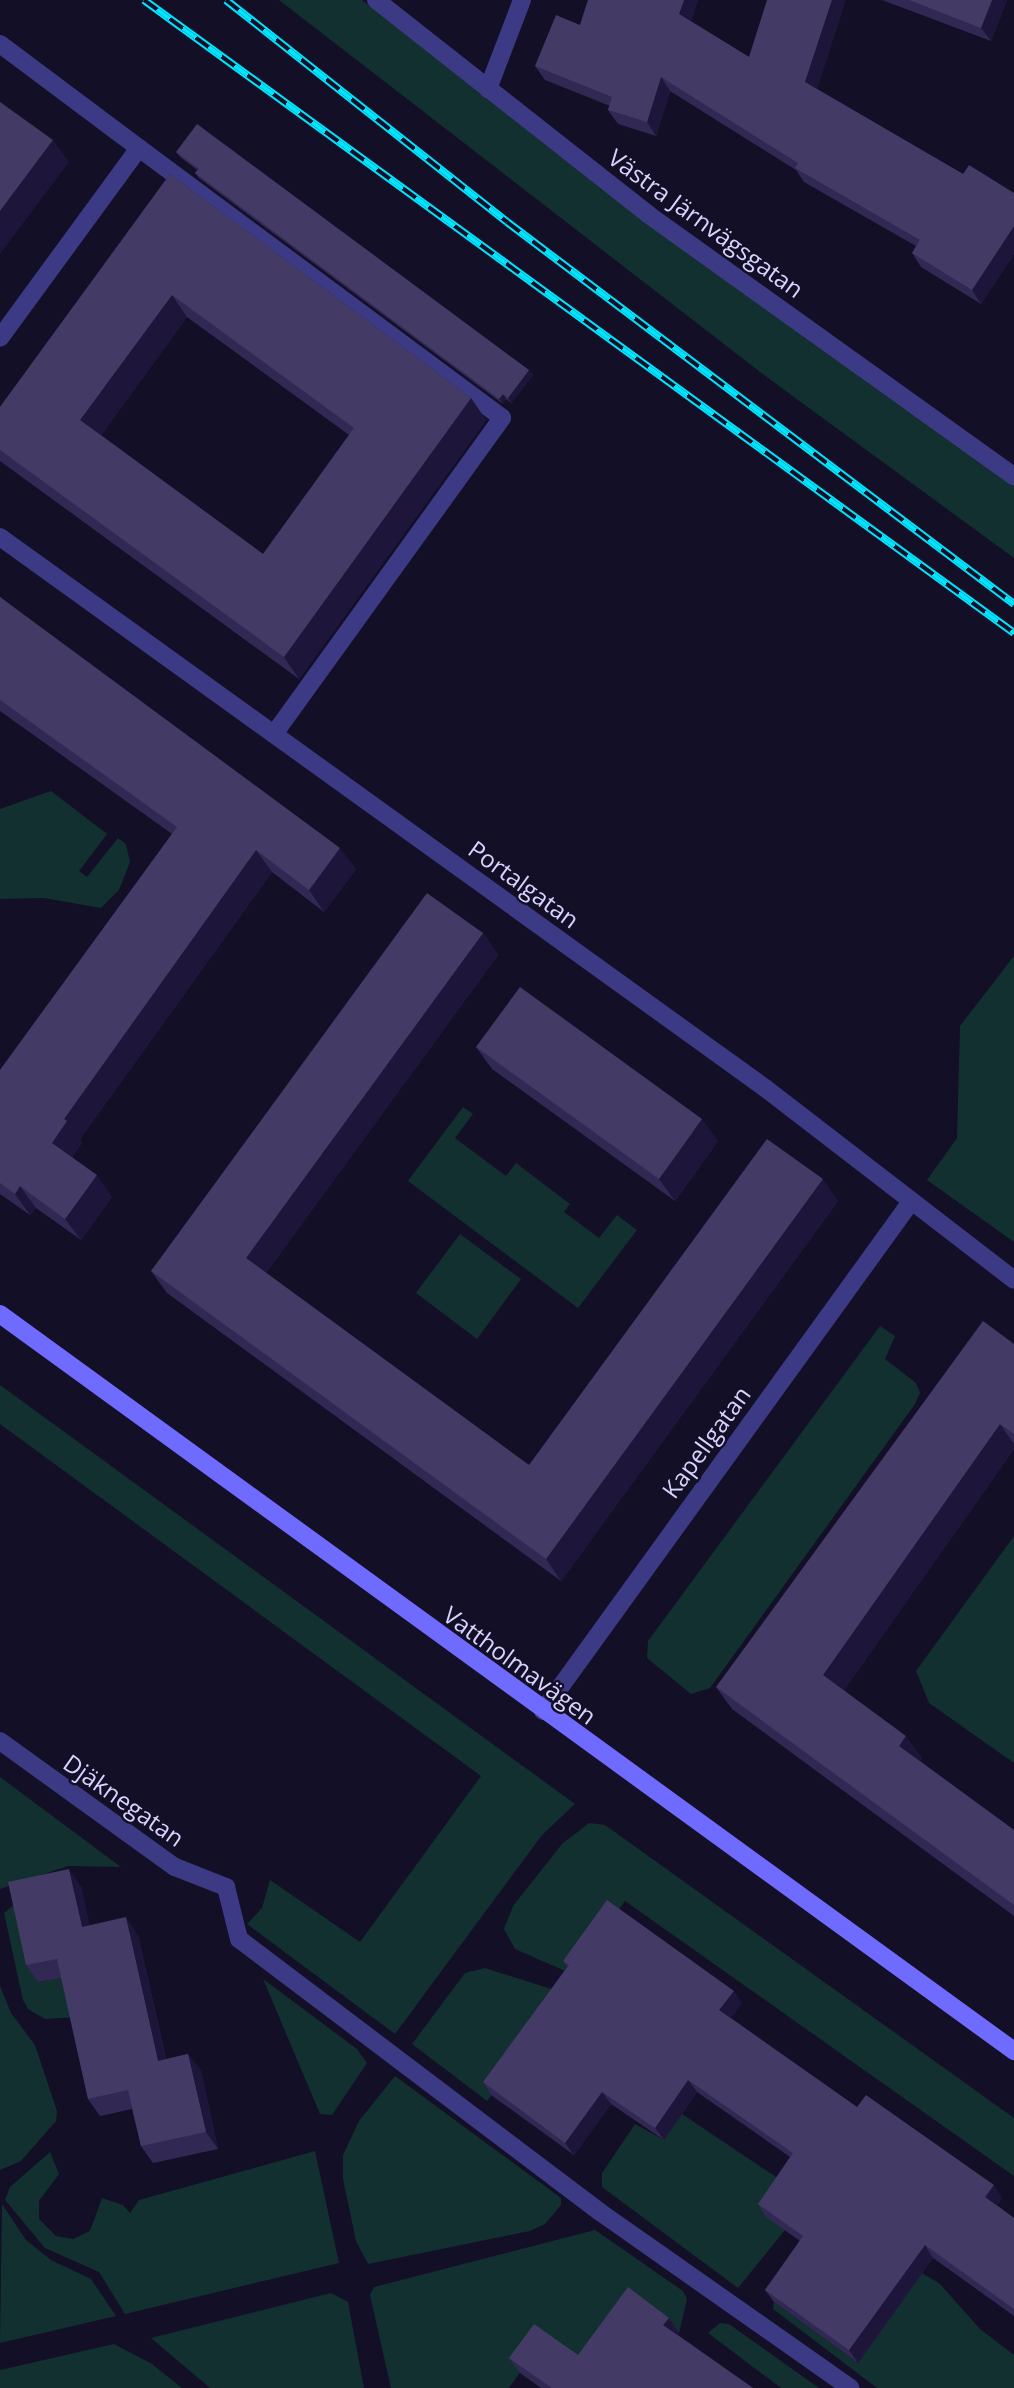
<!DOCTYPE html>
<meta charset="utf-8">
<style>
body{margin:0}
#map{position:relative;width:1014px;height:2388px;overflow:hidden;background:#130f26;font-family:"Open Sans",sans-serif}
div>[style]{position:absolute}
.green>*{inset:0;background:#12302f}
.lane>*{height:18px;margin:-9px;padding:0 9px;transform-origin:9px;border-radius:9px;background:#3d3a85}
.street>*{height:18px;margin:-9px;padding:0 9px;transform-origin:9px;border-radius:9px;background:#3d3a85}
.secondary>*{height:18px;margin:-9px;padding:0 9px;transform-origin:9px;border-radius:9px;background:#6f6bff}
.rail>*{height:8px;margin-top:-4px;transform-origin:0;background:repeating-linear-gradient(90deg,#130f26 0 16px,#00e5ff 0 32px);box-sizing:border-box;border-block:2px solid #00e5ff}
.wall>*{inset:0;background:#312854}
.shaded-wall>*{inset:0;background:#1d163a}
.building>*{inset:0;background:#433a66}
span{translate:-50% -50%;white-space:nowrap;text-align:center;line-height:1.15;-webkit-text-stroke:5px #130f26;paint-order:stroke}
.street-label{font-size:24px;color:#d9d4ff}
</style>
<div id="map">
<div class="green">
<i style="clip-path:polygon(279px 0,362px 0,705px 263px,900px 406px,1014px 482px,1014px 558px,768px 378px)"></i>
<i style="clip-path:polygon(51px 791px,107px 834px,79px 871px,87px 877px,118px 838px,126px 844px,130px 862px,119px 890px,101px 908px,44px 898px,0 899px,0 809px)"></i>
<i style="clip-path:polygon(1014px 956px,1014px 1242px,927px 1180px,957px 1138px,960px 1026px)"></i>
<i style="clip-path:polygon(463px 1107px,473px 1114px,455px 1138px,506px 1176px,516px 1163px,570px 1204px,564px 1212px,599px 1238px,617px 1215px,637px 1230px,578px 1308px,408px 1181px)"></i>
<i style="clip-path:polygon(460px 1234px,521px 1279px,477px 1339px,416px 1293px)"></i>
<i style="clip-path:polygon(880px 1326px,895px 1336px,885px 1359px,916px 1383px,920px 1393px,915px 1404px,710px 1688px,691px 1694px,647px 1658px,648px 1641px)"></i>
<i style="clip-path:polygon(0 1385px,575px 1804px,542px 1835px,395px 2034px,247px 1924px,262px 1908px,270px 1880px,360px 1942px,481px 1776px,0 1424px)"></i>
<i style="clip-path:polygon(1014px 1536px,1014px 1763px,929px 1703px,916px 1671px)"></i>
<i style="clip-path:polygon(0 1777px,121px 1867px,68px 1866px,0 1889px)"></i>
<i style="clip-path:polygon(589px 1823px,605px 1825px,1014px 2118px,1014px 2176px,625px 1901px,572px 1974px,515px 1949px,504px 1929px,513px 1906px,562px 1844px)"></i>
<i style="clip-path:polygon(20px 1900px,39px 1982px,69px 1976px,78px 2017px,45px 2019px,28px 2009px,23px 2000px,4px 1913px)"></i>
<i style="clip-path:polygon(485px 1968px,567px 1994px,487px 2101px,412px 2044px,465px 1973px)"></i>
<i style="clip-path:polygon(263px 1979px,357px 2049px,367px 2063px,332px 2115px,320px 2114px)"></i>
<i style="clip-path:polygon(0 1986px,11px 2013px,35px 2045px,57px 2111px,56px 2121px,21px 2161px,0 2170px)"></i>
<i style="clip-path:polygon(395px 2076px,561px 2198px,561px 2205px,545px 2224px,530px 2231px,368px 2264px,356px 2241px,343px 2179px,343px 2155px,359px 2121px)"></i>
<i style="clip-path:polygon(682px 2114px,788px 2185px,785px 2230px,738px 2288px,602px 2187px,602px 2173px,635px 2124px,664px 2140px)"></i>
<i style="clip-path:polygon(315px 2151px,339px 2263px,125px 2314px,99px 2272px,45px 2248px,5px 2200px,10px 2187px,50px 2152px,59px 2174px,39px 2201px,39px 2219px,56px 2236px,73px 2239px,90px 2231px,102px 2198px,123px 2205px,130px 2213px,139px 2200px)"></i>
<i style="clip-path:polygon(2px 2204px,26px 2240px,51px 2260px,91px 2279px,116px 2316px,0 2343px)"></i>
<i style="clip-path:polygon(595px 2230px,683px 2291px,687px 2299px,679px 2333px,639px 2303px,638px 2388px,544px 2339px,509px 2388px,391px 2388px,370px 2295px,374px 2287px)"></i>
<i style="clip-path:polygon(922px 2273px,940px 2284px,980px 2329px,1014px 2355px,1014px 2388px,877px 2388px,773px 2309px,774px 2302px,858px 2363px)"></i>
<i style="clip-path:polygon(331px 2293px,348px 2302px,364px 2388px,210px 2388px,151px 2338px)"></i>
<i style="clip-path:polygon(720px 2323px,729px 2324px,819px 2388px,781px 2388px,708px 2333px)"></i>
<i style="clip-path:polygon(114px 2344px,152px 2364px,182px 2388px,0 2388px,0 2370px)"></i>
</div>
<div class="lane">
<i style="left:139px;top:148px;width:452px;rotate:36.6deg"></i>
<i style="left:502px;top:418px;width:390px;rotate:125.8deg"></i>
</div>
<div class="street">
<i style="left:376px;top:0;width:347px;rotate:38.2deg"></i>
<i style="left:649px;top:215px;width:449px;rotate:35.6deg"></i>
<i style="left:0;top:44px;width:174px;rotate:36.8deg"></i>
<i style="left:139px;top:148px;width:235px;rotate:126.2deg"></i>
<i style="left:488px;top:89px;width:95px;rotate:-69.1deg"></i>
<i style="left:0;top:537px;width:943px;rotate:35.76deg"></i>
<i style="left:765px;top:1088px;width:314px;rotate:37.6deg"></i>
<i style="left:543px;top:1711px;width:627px;rotate:-54.15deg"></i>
<i style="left:0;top:1741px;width:216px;rotate:35.8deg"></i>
<i style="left:175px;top:1867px;width:55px;rotate:21.4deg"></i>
<i style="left:226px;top:1887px;width:54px;rotate:76deg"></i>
<i style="left:239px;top:1939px;width:453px;rotate:37.1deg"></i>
<i style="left:600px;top:2212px;width:306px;rotate:35.1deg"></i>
</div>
<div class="secondary">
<i style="left:0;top:1314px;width:1254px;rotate:36.01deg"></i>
</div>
<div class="rail">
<i style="left:144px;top:0;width:1076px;rotate:36.04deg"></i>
<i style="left:226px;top:0;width:358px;rotate:38.3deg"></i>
<i style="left:507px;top:222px;width:635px;rotate:37deg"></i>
</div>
<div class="wall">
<i style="clip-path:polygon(588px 0,698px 0,691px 21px,749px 57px,817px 89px,963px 174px,1014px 193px,1014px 254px,981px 304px,921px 267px,912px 253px,916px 246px,804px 182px,796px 170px,670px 91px,656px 136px,618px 124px,608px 110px,610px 106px,545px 80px,535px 66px,580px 25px)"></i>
<i style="clip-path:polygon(882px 0,1007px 0,991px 41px)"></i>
<i style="clip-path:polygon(176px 152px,529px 370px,533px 375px,511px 403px,506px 399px,503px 404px,199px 178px,195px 173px,197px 170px,180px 157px)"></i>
<i style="clip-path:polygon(evenodd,170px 174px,471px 398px,486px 420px,299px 679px,0 461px,0 407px,170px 174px,187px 317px,349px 435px,263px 554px,101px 435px,187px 317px)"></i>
<i style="clip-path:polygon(0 597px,356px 869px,324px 912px,272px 872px,80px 1139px,82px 1143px,72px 1157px,112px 1197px,81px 1240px,36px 1208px,30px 1215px,0 1194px,0 1070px,172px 834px,0 711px)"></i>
<i style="clip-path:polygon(483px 933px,498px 955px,266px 1273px,529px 1465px,838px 1201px,561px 1581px,167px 1293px,151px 1271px)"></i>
<i style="clip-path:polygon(476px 1047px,718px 1141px,675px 1201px,492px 1069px)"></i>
<i style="clip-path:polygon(1014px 1344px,1014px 1449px,844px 1690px,922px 1758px,920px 1761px,1014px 1830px,1014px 1916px,732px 1709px,716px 1687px)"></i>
<i style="clip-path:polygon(81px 1886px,89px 1925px,138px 1935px,166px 2059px,188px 2054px,201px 2071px,218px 2149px,153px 2163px,141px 2146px,132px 2109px,100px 2116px,88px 2099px,61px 1978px,38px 1982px,26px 1965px)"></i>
<i style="clip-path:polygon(563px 1961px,742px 2003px,731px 2018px,857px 2107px,1002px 2198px,997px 2205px,1014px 2218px,1014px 2316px,933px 2258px,858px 2363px,774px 2302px,765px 2290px,800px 2241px,766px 2217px,758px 2204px,790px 2157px,697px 2092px,664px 2140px,611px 2104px,574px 2155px,491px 2095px,483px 2082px,567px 1967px)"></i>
<i style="clip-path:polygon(669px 2318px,679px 2333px,678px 2335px,753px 2388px,541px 2388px,520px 2373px,509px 2358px,578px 2355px)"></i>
</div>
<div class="shaded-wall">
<i style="clip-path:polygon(684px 0,698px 0,689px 28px,679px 14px)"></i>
<i style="clip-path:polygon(832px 0,846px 0,815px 96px,805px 82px)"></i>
<i style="clip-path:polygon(992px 0,1007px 0,991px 41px,981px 28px)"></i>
<i style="clip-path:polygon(661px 77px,670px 91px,656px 136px,647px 122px)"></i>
<i style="clip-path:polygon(53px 140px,69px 162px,0 254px,0 211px)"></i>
<i style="clip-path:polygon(1014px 226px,1014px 254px,981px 304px,972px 290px)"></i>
<i style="clip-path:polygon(172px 295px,187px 317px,96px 443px,80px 420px)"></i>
<i style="clip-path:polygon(529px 370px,533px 375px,511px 403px,508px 398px)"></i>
<i style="clip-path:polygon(503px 394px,506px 399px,503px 404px,499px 399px)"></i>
<i style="clip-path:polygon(471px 398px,486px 420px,299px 679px,284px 657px)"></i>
<i style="clip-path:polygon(340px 848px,356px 869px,324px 912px,309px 890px)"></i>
<i style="clip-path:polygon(256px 850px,272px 872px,80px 1139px,82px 1143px,67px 1164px,52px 1143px,64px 1119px)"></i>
<i style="clip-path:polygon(483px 933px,498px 955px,261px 1280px,246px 1258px)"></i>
<i style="clip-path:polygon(702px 1119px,718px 1141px,675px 1201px,659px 1179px)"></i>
<i style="clip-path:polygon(97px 1175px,112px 1197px,81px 1240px,65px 1219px)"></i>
<i style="clip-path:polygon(823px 1179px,838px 1201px,561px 1581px,546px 1559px)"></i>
<i style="clip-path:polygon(20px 1186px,36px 1208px,30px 1215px,15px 1194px)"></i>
<i style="clip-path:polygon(1000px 1424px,1014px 1444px,1014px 1449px,839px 1698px,823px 1675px)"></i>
<i style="clip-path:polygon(906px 1736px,922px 1758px,914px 1768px,899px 1746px)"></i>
<i style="clip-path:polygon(69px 1869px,81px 1886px,94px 1944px,82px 1927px)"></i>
<i style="clip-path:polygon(126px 1917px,138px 1935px,170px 2078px,158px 2061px)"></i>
<i style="clip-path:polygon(734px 1991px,742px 2003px,728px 2023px,719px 2010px)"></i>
<i style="clip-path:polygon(188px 2054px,201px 2071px,218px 2149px,206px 2132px)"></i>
<i style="clip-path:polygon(688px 2080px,697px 2092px,664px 2140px,655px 2128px)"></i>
<i style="clip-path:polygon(602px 2092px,611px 2104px,574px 2155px,565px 2143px)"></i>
<i style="clip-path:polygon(994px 2185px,1002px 2198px,994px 2209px,985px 2197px)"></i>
<i style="clip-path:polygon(925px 2245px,933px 2258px,858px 2363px,849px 2350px)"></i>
<i style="clip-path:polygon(669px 2318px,679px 2333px,674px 2340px,663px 2325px)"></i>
</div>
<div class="building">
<i style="clip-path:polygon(588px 0,684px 0,679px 14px,749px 57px,767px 0,832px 0,805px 82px,963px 174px,969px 165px,1014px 193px,1014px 226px,972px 290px,912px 253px,920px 240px,795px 168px,798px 163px,661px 77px,647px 122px,608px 110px,612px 97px,535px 66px,556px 15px,580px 25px)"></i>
<i style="clip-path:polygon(909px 0,992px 0,981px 28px)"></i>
<i style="clip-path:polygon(0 102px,53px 140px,0 211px)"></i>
<i style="clip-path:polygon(197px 124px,529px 370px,508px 398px,503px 394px,499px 399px,195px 173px,199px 169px,176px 152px)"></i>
<i style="clip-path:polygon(evenodd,170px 174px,471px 398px,284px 657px,0 450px,0 407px,170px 174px,172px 295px,354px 428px,263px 554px,80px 420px,172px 295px)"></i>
<i style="clip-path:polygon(0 597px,340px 848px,309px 890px,256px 850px,64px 1119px,67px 1121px,52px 1143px,97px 1175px,65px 1219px,20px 1186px,15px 1194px,0 1183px,0 1070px,177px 827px,0 700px)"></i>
<i style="clip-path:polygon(427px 893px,483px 933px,246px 1258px,529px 1465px,767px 1139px,823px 1179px,546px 1559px,151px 1271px)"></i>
<i style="clip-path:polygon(520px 987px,702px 1119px,659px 1179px,476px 1047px)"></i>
<i style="clip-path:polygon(983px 1321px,1014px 1344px,1014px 1434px,1000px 1424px,823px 1675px,906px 1736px,899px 1746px,1014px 1830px,1014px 1905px,716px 1687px)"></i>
<i style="clip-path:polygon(69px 1869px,82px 1927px,126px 1917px,158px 2061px,188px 2054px,206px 2132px,141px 2146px,128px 2090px,88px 2099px,57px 1959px,26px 1965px,8px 1882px)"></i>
<i style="clip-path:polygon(607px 1900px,734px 1991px,719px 2010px,857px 2107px,866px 2095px,994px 2185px,985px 2197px,1014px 2218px,1014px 2309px,925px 2245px,849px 2350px,765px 2290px,803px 2236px,758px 2204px,793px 2153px,688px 2080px,655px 2128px,602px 2092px,565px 2143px,483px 2082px,569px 1965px,563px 1961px)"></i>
<i style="clip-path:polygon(628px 2287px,669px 2318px,663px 2325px,753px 2388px,552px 2388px,509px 2358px,534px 2324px,578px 2355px)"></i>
</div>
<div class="street-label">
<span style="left:706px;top:223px;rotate:36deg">Västra Järnvägsgatan</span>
<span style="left:524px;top:884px;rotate:36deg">Portalgatan</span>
<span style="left:706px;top:1442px;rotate:-54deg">Kapellgatan</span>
<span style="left:520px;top:1665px;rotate:36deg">Vattholmavägen</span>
<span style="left:124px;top:1800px;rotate:35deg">Djäknegatan</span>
</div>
</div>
